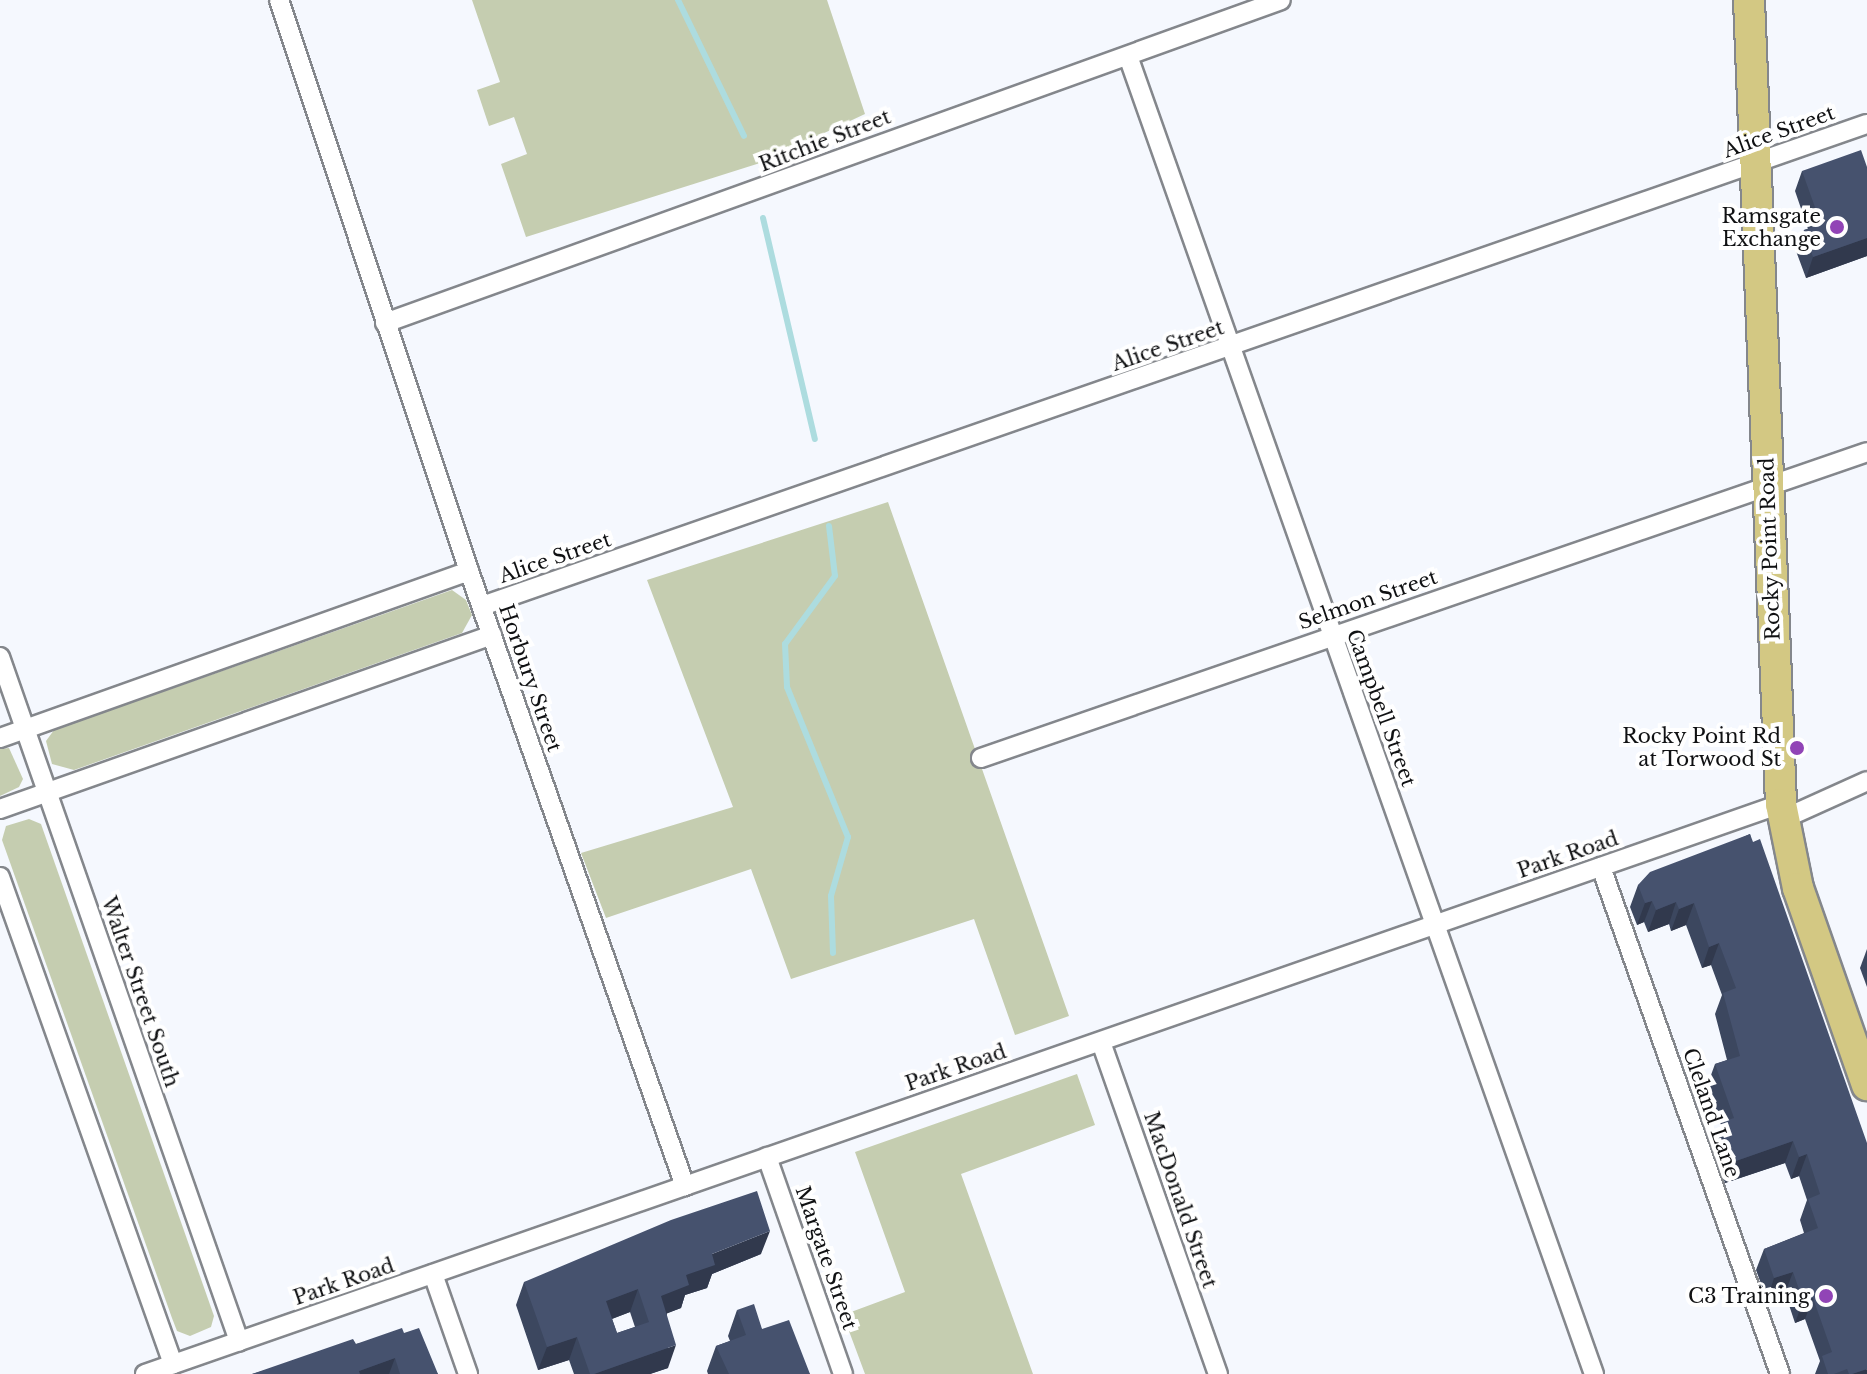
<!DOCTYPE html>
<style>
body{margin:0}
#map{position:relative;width:1867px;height:1374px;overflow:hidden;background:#f5f8fe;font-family:"Libre Baskerville",serif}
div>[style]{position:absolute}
.green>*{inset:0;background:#c5cdb0}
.stream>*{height:6px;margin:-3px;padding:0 3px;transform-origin:3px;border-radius:3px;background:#addcdf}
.roads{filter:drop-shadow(2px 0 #84878c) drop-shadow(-2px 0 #84878c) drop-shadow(0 2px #84878c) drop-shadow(0 -2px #84878c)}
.street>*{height:18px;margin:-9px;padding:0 9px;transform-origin:9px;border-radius:9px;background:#fff}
.primary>*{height:30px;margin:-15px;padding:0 15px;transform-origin:15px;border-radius:15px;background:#d3c883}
.wall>*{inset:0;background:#3c475f}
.shaded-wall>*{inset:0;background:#31394d}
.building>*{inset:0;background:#46526e}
.dots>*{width:22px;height:22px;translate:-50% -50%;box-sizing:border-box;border:4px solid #fff;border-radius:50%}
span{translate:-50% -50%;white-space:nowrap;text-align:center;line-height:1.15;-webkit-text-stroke:8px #fff;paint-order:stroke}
.street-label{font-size:20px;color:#101113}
.poi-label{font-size:20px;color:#101113}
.right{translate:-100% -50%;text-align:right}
</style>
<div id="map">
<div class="green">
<i style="clip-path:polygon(472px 0,827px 0,865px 114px,760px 163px,526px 237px,501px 164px,527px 154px,514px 117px,489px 126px,477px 90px,500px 82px)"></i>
<i style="clip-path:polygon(888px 502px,1069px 1016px,1015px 1035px,974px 919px,791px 979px,751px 869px,606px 918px,581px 853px,733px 807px,647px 580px)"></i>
<i style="clip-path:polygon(452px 590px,466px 600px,472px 615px,462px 633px,74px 770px,52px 764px,46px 741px,54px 730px)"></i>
<i style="clip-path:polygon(9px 748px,23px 779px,19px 787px,0 796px,0 749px)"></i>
<i style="clip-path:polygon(29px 819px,41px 824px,214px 1316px,211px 1327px,190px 1336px,177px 1331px,172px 1318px,2px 840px,6px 826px)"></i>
<i style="clip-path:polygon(1077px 1074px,1095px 1125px,961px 1174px,1033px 1374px,865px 1374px,843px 1315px,905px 1292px,855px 1152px)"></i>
</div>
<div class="stream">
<i style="left:678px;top:0;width:151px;rotate:64.1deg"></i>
<i style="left:763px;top:218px;width:227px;rotate:76.8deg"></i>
<i style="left:829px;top:526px;width:50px;rotate:83.2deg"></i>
<i style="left:835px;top:576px;width:84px;rotate:126.3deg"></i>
<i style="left:785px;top:644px;width:43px;rotate:87.3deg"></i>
<i style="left:787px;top:687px;width:162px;rotate:67.9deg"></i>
<i style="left:848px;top:837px;width:61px;rotate:106.1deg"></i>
<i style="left:831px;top:896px;width:57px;rotate:88deg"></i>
</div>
<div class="roads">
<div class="street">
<i style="left:279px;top:0;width:602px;rotate:71.6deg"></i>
<i style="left:469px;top:571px;width:652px;rotate:70.65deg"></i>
<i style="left:1128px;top:56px;width:1398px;rotate:70.53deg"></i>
<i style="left:385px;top:323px;width:952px;rotate:-19.82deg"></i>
<i style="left:482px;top:606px;width:1466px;rotate:-19.19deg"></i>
<i style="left:0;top:657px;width:725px;rotate:70.74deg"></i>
<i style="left:0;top:738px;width:498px;rotate:-19.6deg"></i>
<i style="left:981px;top:758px;width:937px;rotate:-19.05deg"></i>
<i style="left:0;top:809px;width:522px;rotate:-19.48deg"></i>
<i style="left:1783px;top:819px;width:92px;rotate:-24.3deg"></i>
<i style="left:1601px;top:867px;width:538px;rotate:70.55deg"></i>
<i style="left:0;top:877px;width:517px;rotate:70.44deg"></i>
<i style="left:1101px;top:1042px;width:352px;rotate:70.6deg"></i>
<i style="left:767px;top:1157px;width:230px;rotate:70.7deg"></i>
<i style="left:433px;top:1274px;width:106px;rotate:70.7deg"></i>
<i style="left:145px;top:1374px;width:1732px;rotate:-19.21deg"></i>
</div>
<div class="primary">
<i style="left:1749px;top:0;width:805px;rotate:87.72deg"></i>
<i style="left:1781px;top:804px;width:86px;rotate:78.6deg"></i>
<i style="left:1798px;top:888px;width:209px;rotate:70.7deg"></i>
</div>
</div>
<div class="wall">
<i style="clip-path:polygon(1867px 167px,1867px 256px,1806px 278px,1796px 251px,1804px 230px,1808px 229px,1795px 191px,1802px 171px)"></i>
<i style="clip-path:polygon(1750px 834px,1867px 1374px,1815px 1374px,1820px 1361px,1805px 1319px,1795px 1323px,1785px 1293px,1767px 1300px,1756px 1270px,1764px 1249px,1804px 1233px,1800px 1220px,1807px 1200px,1799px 1176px,1791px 1179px,1785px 1163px,1725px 1183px,1714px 1152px,1722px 1128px,1707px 1086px,1715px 1064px,1727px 1060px,1715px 1014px,1722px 995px,1711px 965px,1702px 968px,1686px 925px,1671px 931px,1669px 924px,1648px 932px,1644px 922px,1637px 925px,1630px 907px,1638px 885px)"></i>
<i style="clip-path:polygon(1867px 949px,1867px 987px,1860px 968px)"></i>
<i style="clip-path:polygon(evenodd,761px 1254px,712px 1274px,707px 1288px,685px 1295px,681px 1308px,667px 1313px,668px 1368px,650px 1374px,574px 1374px,569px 1360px,538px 1370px,516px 1305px,524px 1282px,761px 1254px,630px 1312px,635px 1327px,617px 1333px,612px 1319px,630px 1312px)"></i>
<i style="clip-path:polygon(737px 1310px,762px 1329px,810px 1374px,708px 1374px,707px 1371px,716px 1346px,730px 1341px,728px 1336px)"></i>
<i style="clip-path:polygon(404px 1333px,438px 1374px,252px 1374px,356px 1344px)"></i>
</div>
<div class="shaded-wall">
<i style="clip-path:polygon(1867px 238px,1867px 256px,1806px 278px,1813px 257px)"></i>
<i style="clip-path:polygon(1652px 901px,1644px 922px,1637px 925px,1645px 903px)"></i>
<i style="clip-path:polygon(1676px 902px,1669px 924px,1648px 932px,1656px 910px)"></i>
<i style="clip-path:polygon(1694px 903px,1686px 925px,1671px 931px,1679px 909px)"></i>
<i style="clip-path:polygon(1719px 943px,1711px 965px,1702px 968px,1709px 947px)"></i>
<i style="clip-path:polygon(1793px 1141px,1785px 1163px,1725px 1183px,1733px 1162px)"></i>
<i style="clip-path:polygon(1807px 1154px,1799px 1176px,1791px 1179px,1799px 1157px)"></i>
<i style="clip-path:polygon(770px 1231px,761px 1254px,712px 1274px,707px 1288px,685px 1295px,681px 1308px,653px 1319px,661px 1296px,712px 1254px)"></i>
<i style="clip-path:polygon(1793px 1272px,1785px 1293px,1767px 1300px,1774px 1278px)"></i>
<i style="clip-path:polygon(638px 1289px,630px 1312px,598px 1324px,606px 1301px)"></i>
<i style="clip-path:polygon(1813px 1298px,1805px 1319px,1795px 1323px,1803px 1301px)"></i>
<i style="clip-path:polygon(577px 1337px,569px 1360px,538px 1370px,547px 1347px)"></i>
<i style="clip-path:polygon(676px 1345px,668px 1368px,650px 1374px,594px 1374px)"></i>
<i style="clip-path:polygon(395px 1358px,389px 1374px,358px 1374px,359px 1371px)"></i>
<i style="clip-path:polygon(1867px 1369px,1867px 1374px,1852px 1374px)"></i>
</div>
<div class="building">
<i style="clip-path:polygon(1861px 150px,1867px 167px,1867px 238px,1813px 257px,1804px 230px,1821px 224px,1802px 171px)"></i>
<i style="clip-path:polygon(1750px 834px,1753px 842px,1760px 839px,1867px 1143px,1867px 1369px,1852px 1374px,1849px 1374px,1847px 1369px,1834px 1374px,1828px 1374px,1822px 1356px,1832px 1352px,1813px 1298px,1803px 1301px,1793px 1272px,1774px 1278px,1764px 1249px,1818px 1228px,1808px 1199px,1820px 1194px,1807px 1154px,1799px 1157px,1793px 1141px,1733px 1162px,1722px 1130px,1727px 1128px,1725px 1121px,1734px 1118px,1715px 1064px,1740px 1056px,1723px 993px,1736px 988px,1719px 943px,1709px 947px,1694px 903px,1679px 909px,1676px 902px,1656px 910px,1652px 901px,1645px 903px,1638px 885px,1650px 872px)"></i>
<i style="clip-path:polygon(evenodd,757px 1191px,770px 1231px,712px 1254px,715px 1265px,686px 1275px,689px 1285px,661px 1296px,676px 1345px,594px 1374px,590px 1374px,577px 1337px,547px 1347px,524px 1282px,671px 1220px,757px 1191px,638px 1289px,649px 1322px,617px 1333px,606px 1301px,638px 1289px)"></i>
<i style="clip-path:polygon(754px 1304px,762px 1329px,789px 1320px,810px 1374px,729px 1374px,716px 1346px,746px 1335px,737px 1310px)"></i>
<i style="clip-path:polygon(402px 1328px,404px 1333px,419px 1328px,438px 1374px,400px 1374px,395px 1358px,359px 1371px,360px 1374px,252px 1374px,353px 1339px,356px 1344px)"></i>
</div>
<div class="dots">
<i style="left:1837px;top:227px;background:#9144b6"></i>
<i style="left:1797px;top:748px;background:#9144b6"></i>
<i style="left:1826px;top:1296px;background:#9144b6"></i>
</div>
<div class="street-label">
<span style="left:1779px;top:132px;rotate:-20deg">Alice Street</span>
<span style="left:825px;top:141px;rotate:-21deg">Ritchie Street</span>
<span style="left:1168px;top:346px;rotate:-19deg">Alice Street</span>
<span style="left:1770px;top:549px;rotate:-92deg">Rocky Point Road</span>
<span style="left:555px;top:558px;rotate:-19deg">Alice Street</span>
<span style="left:1368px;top:600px;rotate:-19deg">Selmon Street</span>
<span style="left:530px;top:678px;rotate:71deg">Horbury Street</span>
<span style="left:1381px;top:708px;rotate:70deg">Campbell Street</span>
<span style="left:1568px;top:855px;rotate:-19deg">Park Road</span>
<span style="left:140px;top:992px;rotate:71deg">Walter Street South</span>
<span style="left:956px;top:1068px;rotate:-19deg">Park Road</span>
<span style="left:1711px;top:1113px;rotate:71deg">Cleland Lane</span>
<span style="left:1180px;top:1200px;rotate:71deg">MacDonald Street</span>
<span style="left:826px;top:1258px;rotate:71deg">Margate Street</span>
<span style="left:344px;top:1282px;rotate:-19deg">Park Road</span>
</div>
<div class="poi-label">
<span class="right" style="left:1821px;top:228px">Ramsgate<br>Exchange</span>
<span class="right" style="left:1781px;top:748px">Rocky Point Rd<br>at Torwood St</span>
<span class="right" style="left:1810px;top:1296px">C3 Training</span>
</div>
</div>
